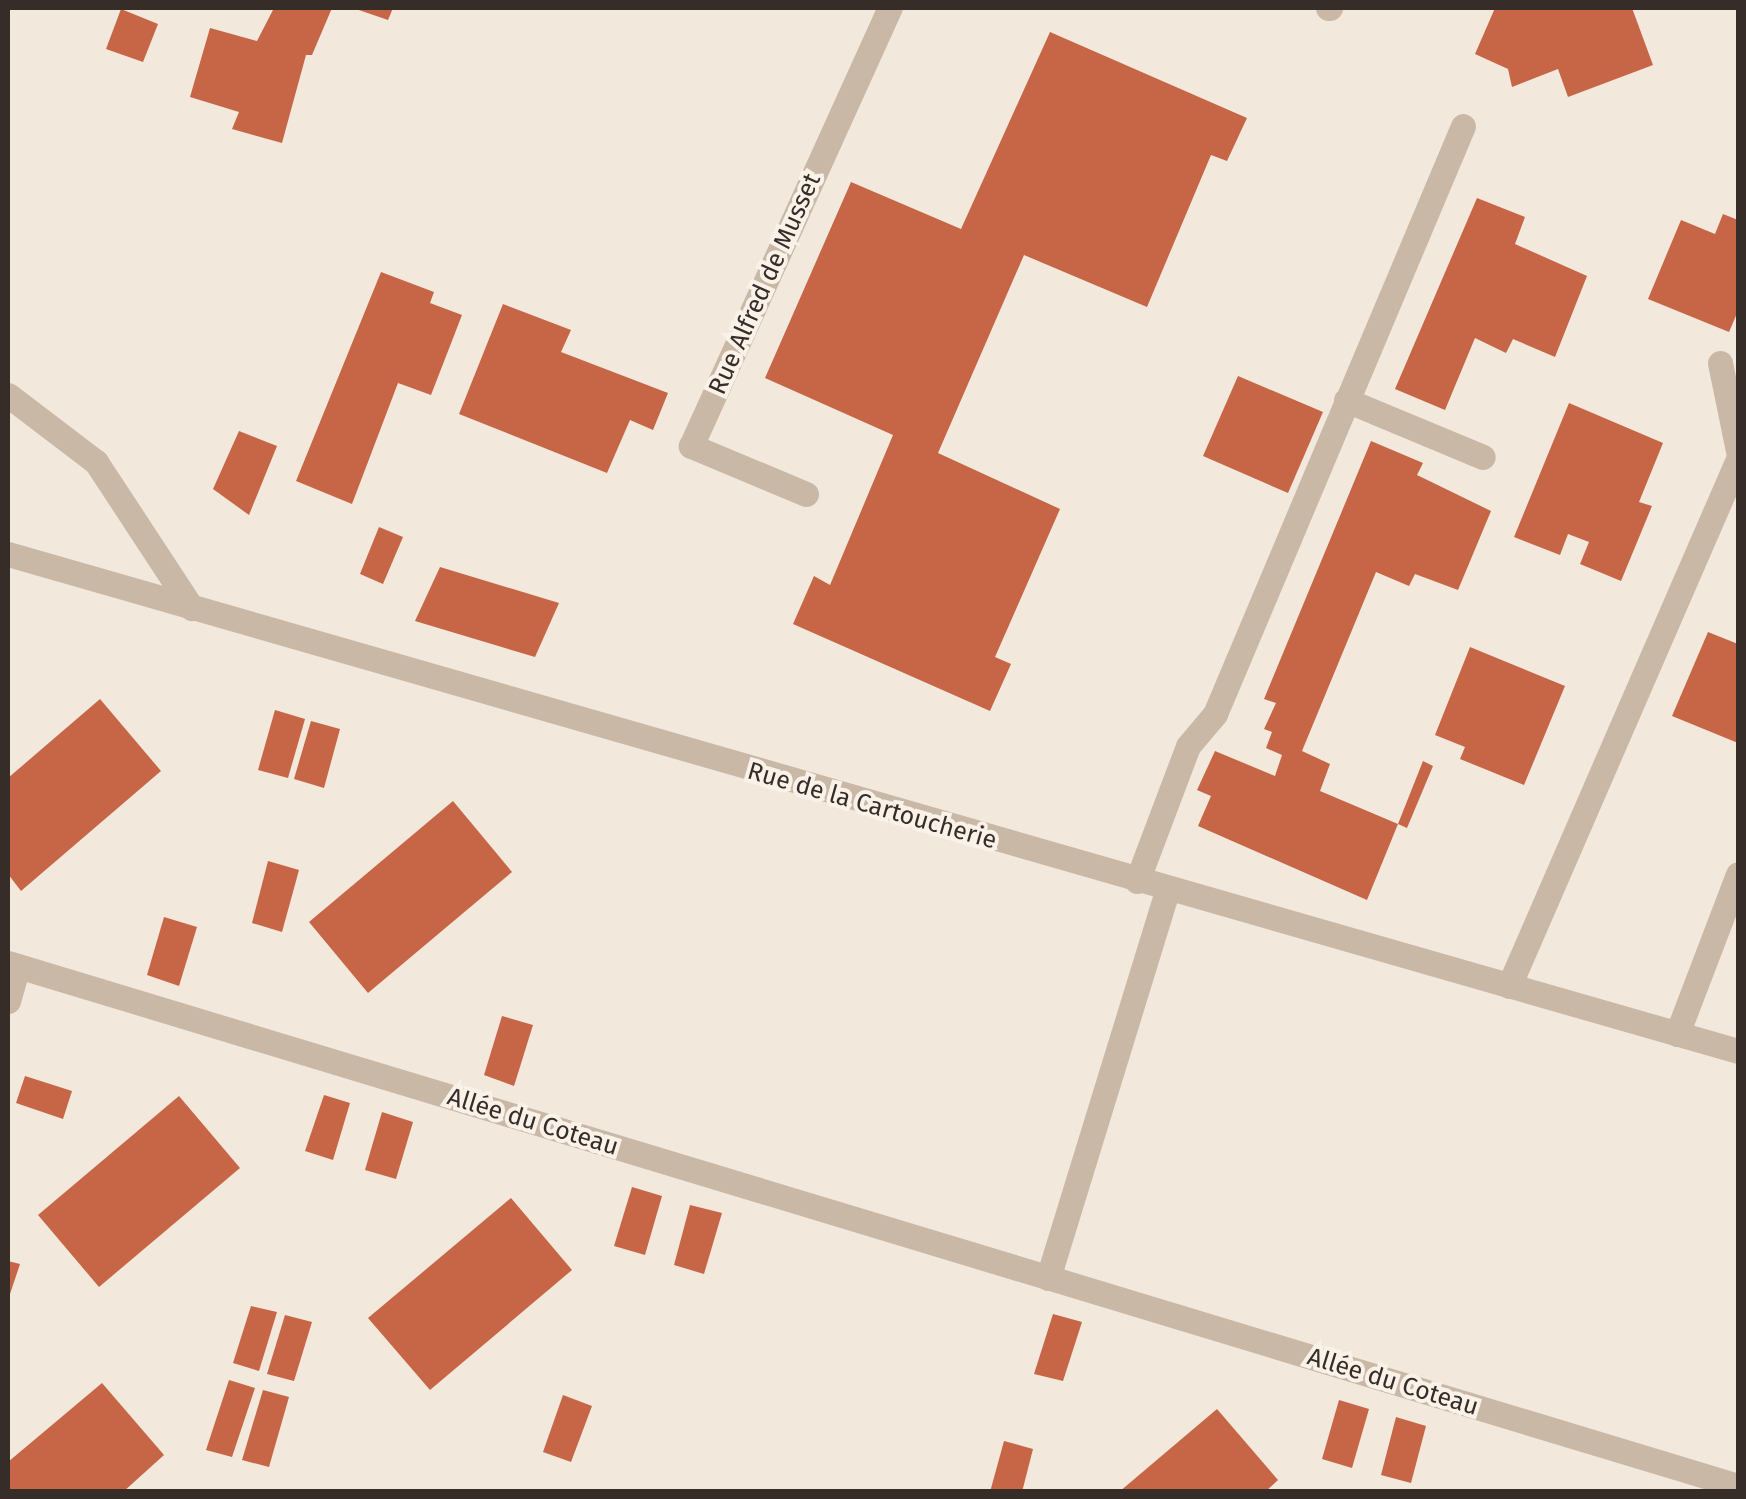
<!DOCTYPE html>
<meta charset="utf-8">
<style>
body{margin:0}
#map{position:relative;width:1746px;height:1499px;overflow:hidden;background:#f2e8dc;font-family:"Fira Sans",sans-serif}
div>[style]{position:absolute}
.building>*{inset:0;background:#c66646}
.service>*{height:25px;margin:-12.5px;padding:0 12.5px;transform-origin:12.5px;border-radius:12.5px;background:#cab8a7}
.minor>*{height:25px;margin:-12.5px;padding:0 12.5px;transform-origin:12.5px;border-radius:12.5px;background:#cab8a7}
span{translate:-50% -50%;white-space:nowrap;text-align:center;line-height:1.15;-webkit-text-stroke:8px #faf2e8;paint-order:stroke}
.street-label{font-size:25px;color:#372d28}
.frame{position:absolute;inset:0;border:10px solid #372d28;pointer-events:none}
</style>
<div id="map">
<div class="building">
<i style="clip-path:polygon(274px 8px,332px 8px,312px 55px,306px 55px,282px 143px,232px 129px,239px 112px,190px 97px,210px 28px,257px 41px)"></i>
<i style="clip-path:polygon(353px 8px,393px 8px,388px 20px)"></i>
<i style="clip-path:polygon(1495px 8px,1632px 8px,1653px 65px,1568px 97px,1558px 69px,1512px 87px,1508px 69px,1475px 54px)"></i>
<i style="clip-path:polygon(121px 9px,158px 24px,143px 62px,106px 49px)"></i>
<i style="clip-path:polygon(1050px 32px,1247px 118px,1227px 161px,1211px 155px,1147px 307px,1024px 255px,938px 453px,1060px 509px,995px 657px,1011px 664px,990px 711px,793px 624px,814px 576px,830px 585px,893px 435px,765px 378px,851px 182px,961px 229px)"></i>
<i style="clip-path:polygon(1477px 198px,1525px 217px,1515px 244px,1587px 276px,1555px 357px,1513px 339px,1506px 353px,1475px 338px,1445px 410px,1395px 389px)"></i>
<i style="clip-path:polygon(1723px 214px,1738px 220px,1738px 311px,1729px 332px,1648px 299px,1681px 220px,1715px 234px)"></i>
<i style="clip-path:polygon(381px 272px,434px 292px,430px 303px,462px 315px,431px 395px,398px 383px,352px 504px,296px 481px)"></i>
<i style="clip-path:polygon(503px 304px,571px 330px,561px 352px,668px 393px,653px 430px,630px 420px,607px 473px,459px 414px)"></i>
<i style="clip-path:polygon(1238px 376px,1323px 412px,1288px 493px,1203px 456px)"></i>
<i style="clip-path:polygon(1569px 403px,1663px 443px,1639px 502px,1652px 506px,1621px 581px,1580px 564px,1589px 542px,1568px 534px,1560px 555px,1514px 537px)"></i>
<i style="clip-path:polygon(239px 431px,277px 446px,249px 515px,213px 489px)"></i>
<i style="clip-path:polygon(1371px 441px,1423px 463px,1417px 475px,1491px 511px,1458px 590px,1415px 574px,1409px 586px,1376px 572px,1302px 751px,1330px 764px,1320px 791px,1398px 824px,1367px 900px,1198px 826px,1211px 796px,1197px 790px,1215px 751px,1275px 776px,1282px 755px,1266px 748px,1272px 732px,1264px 729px,1276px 703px,1264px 699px)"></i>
<i style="clip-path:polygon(379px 527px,403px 537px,383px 584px,360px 574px)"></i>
<i style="clip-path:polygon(440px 567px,559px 603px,535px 657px,415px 621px)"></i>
<i style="clip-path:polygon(1708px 632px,1738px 644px,1738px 743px,1672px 716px)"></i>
<i style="clip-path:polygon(1470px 647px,1565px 686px,1524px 785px,1460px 759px,1465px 747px,1435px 735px)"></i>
<i style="clip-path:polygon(100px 699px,161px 771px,21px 891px,8px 874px,8px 778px)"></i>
<i style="clip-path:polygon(275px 710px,305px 719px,288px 778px,258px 770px)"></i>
<i style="clip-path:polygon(311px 721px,340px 729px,324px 788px,294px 779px)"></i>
<i style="clip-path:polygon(1423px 761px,1433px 766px,1407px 828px,1398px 824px)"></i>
<i style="clip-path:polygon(453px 801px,512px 872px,368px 993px,309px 922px)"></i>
<i style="clip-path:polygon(268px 861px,299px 870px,282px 932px,252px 923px)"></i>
<i style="clip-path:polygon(164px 917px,197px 927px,179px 986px,147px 975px)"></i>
<i style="clip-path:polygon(502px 1016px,533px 1025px,514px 1086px,484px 1075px)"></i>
<i style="clip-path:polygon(25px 1076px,72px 1091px,63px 1119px,16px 1103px)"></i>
<i style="clip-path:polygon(324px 1095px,350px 1103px,333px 1160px,305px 1151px)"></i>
<i style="clip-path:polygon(179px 1096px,240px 1168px,99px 1287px,38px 1215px)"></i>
<i style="clip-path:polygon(382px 1112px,413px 1122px,396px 1179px,365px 1170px)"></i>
<i style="clip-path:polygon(632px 1187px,662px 1196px,645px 1255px,614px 1246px)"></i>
<i style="clip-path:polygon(511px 1198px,572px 1270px,430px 1390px,368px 1318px)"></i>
<i style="clip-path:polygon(690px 1205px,722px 1213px,704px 1274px,674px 1265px)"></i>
<i style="clip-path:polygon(8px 1261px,20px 1264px,8px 1300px)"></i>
<i style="clip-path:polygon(251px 1306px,277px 1312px,259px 1371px,233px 1363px)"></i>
<i style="clip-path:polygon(1053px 1314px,1082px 1322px,1063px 1381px,1034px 1374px)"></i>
<i style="clip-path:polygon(285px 1315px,312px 1322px,294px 1381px,267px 1374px)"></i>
<i style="clip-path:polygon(229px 1380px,255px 1388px,232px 1457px,206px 1450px)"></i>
<i style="clip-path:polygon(102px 1383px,164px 1455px,123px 1492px,8px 1492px,8px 1462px)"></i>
<i style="clip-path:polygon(263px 1390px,289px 1397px,269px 1467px,242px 1460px)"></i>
<i style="clip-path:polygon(563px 1395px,592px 1406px,571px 1462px,543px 1452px)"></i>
<i style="clip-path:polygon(1339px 1400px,1369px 1409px,1352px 1468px,1322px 1459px)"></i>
<i style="clip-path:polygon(1217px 1409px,1278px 1480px,1265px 1492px,1119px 1492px)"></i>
<i style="clip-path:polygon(1396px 1417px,1426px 1426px,1411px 1483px,1381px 1475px)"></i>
<i style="clip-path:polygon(1004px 1441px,1033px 1449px,1022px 1492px,990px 1492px)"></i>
</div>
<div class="service">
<i style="left:1328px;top:8px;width:2px"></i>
<i style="left:1720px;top:363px;width:90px;rotate:78.4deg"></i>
<i style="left:8px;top:395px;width:111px;rotate:37.3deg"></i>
<i style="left:96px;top:462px;width:175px;rotate:56.7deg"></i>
<i style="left:1346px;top:400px;width:148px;rotate:22.6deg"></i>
<i style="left:1137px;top:881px;width:144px;rotate:-69.3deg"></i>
<i style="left:1188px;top:746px;width:42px;rotate:-49.8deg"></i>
<i style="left:1215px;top:714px;width:638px;rotate:-67.13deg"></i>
<i style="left:1509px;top:986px;width:575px;rotate:-66.51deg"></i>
<i style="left:1677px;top:1034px;width:171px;rotate:-69.1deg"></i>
</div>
<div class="minor">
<i style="left:806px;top:494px;width:125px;rotate:-157.3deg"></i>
<i style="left:691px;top:446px;width:481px;rotate:-65.6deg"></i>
<i style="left:8px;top:554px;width:1800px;rotate:16.03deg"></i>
<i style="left:8px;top:963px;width:1807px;rotate:16.82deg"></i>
<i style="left:8px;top:1001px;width:36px;rotate:-74deg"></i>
<i style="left:1048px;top:1278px;width:406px;rotate:-72.9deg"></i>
</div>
<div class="street-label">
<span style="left:765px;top:284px;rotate:-66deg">Rue Alfred de Musset</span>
<span style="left:872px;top:806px;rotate:16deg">Rue de la Cartoucherie</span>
<span style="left:533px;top:1122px;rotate:17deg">Allée du Coteau</span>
<span style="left:1393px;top:1382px;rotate:17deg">Allée du Coteau</span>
</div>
<div class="frame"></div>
</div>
